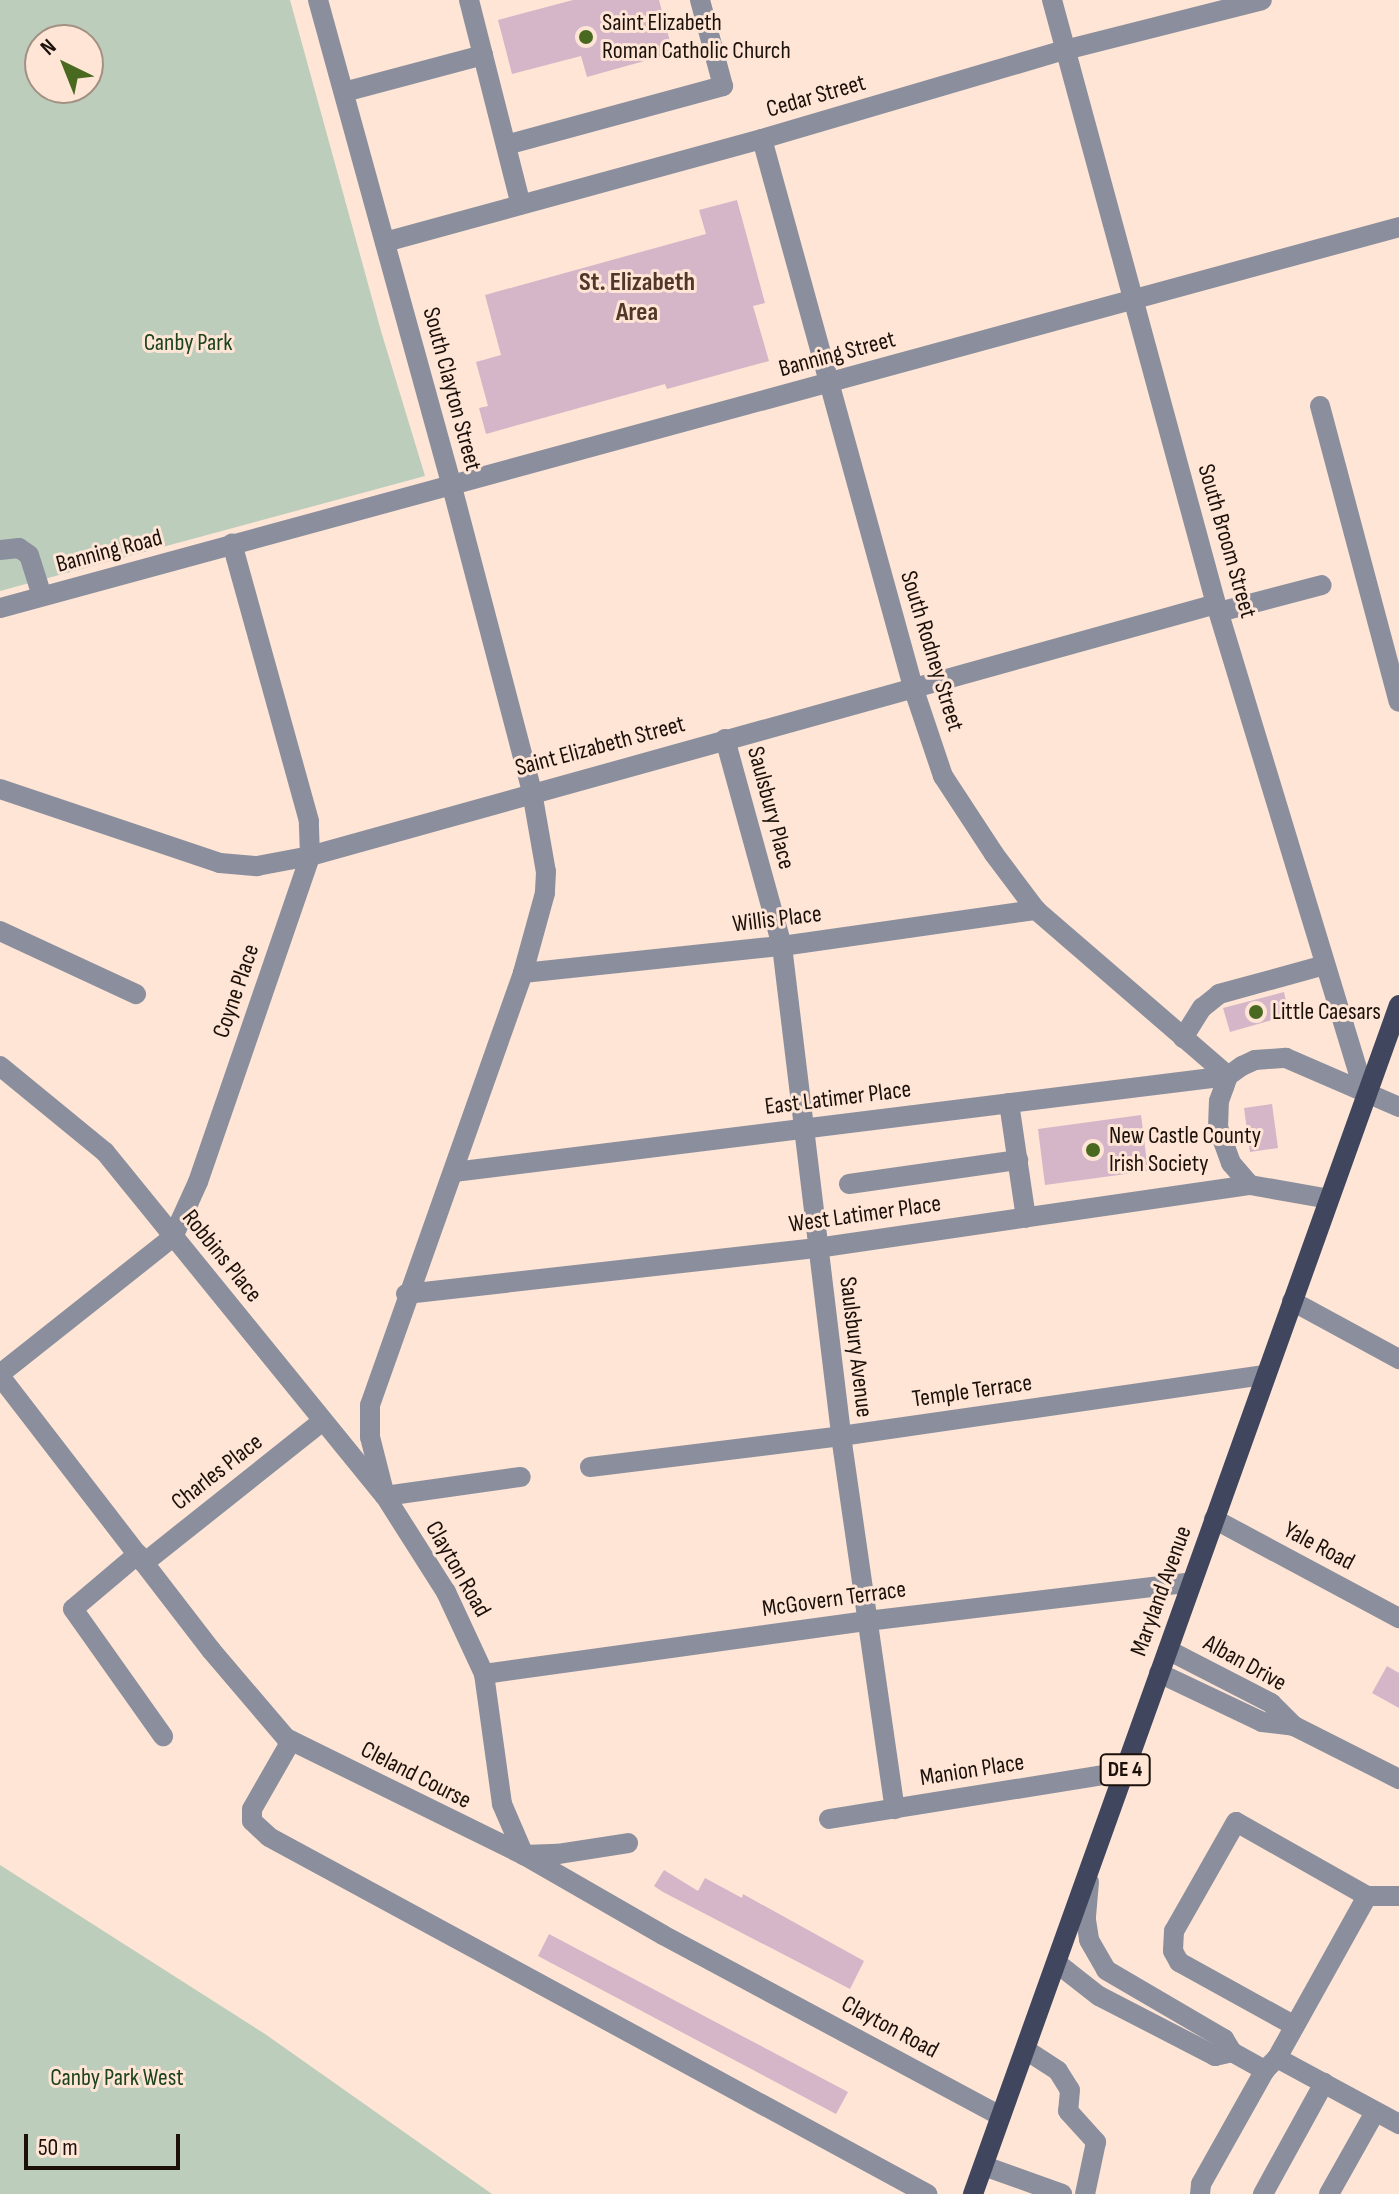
<!DOCTYPE html>
<style>
body{margin:0}
#map{position:relative;width:1399px;height:2194px;overflow:hidden;background:#fee5d6;font-family:"Sofia Sans Condensed",sans-serif}
div>[style]{position:absolute}
.green>*{inset:0;background:#bccdbb}
.building>*{inset:0;background:#d4b6c8}
.minor>*{height:20px;margin:-10px;padding:0 10px;transform-origin:10px;border-radius:10px;background:#8b8f9d}
.major>*{height:20px;margin:-10px;padding:0 10px;transform-origin:10px;border-radius:10px;background:#40465e}
.dots>*{width:22px;height:22px;translate:-50% -50%;box-sizing:border-box;border:4px solid #fee5d6;border-radius:50%}
span{translate:-50% -50%;white-space:nowrap;text-align:center;line-height:1.15;-webkit-text-stroke:6px #fee5d6;paint-order:stroke}
.shield-label span{padding:2px 6px;background:#fee5d6;border:2px solid;border-radius:6px;-webkit-text-stroke-width:0}
.shield-label{font-size:22px;color:#1b100a;font-weight:700}
.poi-label{font-size:24px;color:#1b100a}
.left{translate:0 -50%;text-align:left}
.street-label{font-size:24px;color:#1b100a}
.park-label{font-size:24px;color:#1b431c}
.neighbourhood-label{font-size:26px;color:#503828;font-weight:700}
.north{position:absolute;left:24px;top:24px;width:80px;height:80px;box-sizing:border-box;background:#fee5d6;border:2px solid #a39084;border-radius:50%;rotate:317deg;font-size:22px;font-weight:700;line-height:32px;text-align:center;color:#1b100a}
.north::after{content:'';display:block;margin:auto;width:28px;height:36px;background:#496920;clip-path:polygon(50% 0,100% 100%,50% 72%,0 100%)}
.scale{position:absolute;left:24px;top:2134px;width:156px;height:36px;box-sizing:border-box;border:4px solid #1b100a;border-top:0;padding-left:10px;font-size:24px;line-height:28px;white-space:nowrap;color:#1b100a;-webkit-text-stroke:6px #fee5d6;paint-order:stroke}
</style>
<div id="map">
<div class="green">
<i style="clip-path:polygon(evenodd,0 0,290px 0,381px 331px,425px 476px,0 591px,0 0,40px 40px,88px 40px,88px 88px,40px 88px,40px 40px)"></i>
<i style="clip-path:polygon(0 1865px,265px 2034px,492px 2194px,0 2194px)"></i>
</div>
<div class="building">
<i style="clip-path:polygon(573px 0,659px 0,673px 53px,587px 77px,581px 56px,512px 74px,498px 20px)"></i>
<i style="clip-path:polygon(737px 200px,765px 303px,753px 306px,769px 361px,667px 389px,665px 384px,486px 434px,479px 408px,488px 406px,476px 362px,501px 355px,485px 295px,706px 234px,699px 210px)"></i>
<i style="clip-path:polygon(1284px 992px,1289px 1015px,1230px 1032px,1223px 1008px)"></i>
<i style="clip-path:polygon(1272px 1104px,1278px 1148px,1250px 1152px,1244px 1108px)"></i>
<i style="clip-path:polygon(1141px 1115px,1148px 1171px,1045px 1185px,1038px 1129px)"></i>
<i style="clip-path:polygon(1387px 1666px,1399px 1673px,1399px 1708px,1372px 1693px)"></i>
<i style="clip-path:polygon(664px 1870px,698px 1891px,705px 1878px,742px 1898px,743px 1894px,864px 1961px,850px 1989px,663px 1892px,654px 1886px)"></i>
<i style="clip-path:polygon(549px 1934px,848px 2092px,836px 2114px,538px 1956px)"></i>
</div>
<div class="minor">
<i style="left:318px;top:0;width:501px;rotate:74.6deg"></i>
<i style="left:451px;top:483px;width:319px;rotate:75.3deg"></i>
<i style="left:532px;top:792px;width:81px;rotate:80.1deg"></i>
<i style="left:546px;top:872px;width:21px;rotate:93deg"></i>
<i style="left:545px;top:893px;width:83px;rotate:105.4deg"></i>
<i style="left:523px;top:973px;width:458px;rotate:109.5deg"></i>
<i style="left:370px;top:1405px;width:32px;rotate:90deg"></i>
<i style="left:370px;top:1437px;width:61px;rotate:75.7deg"></i>
<i style="left:385px;top:1496px;width:114px;rotate:57.6deg"></i>
<i style="left:446px;top:1592px;width:90px;rotate:65.1deg"></i>
<i style="left:484px;top:1674px;width:131px;rotate:82.1deg"></i>
<i style="left:502px;top:1804px;width:56px;rotate:66.7deg"></i>
<i style="left:524px;top:1855px;width:160px;rotate:29.9deg"></i>
<i style="left:663px;top:1935px;width:383px;rotate:28.2deg"></i>
<i style="left:469px;top:0;width:211px;rotate:75.8deg"></i>
<i style="left:1052px;top:0;width:626px;rotate:74.81deg"></i>
<i style="left:1216px;top:604px;width:493px;rotate:73.1deg"></i>
<i style="left:1359px;top:1076px;width:17px;rotate:59deg"></i>
<i style="left:344px;top:92px;width:144px;rotate:-14.9deg"></i>
<i style="left:762px;top:139px;width:568px;rotate:74.59deg"></i>
<i style="left:913px;top:687px;width:94px;rotate:71.4deg"></i>
<i style="left:943px;top:776px;width:93px;rotate:56.8deg"></i>
<i style="left:994px;top:854px;width:70px;rotate:53.1deg"></i>
<i style="left:1036px;top:910px;width:254px;rotate:40.8deg"></i>
<i style="left:506px;top:145px;width:225px;rotate:-15.2deg"></i>
<i style="left:723px;top:86px;width:89px;rotate:-105deg"></i>
<i style="left:385px;top:242px;width:391px;rotate:-15.3deg"></i>
<i style="left:762px;top:139px;width:316px;rotate:-16.4deg"></i>
<i style="left:1065px;top:50px;width:203px;rotate:-14.2deg"></i>
<i style="left:1320px;top:406px;width:306px;rotate:75.1deg"></i>
<i style="left:0;top:550px;width:19px;rotate:-6deg"></i>
<i style="left:19px;top:548px;width:12px;rotate:35deg"></i>
<i style="left:29px;top:555px;width:43px;rotate:72.4deg"></i>
<i style="left:0;top:608px;width:1450px;rotate:-15.23deg"></i>
<i style="left:1219px;top:612px;width:106px;rotate:-14.7deg"></i>
<i style="left:725px;top:739px;width:215px;rotate:74.6deg"></i>
<i style="left:782px;top:946px;width:494px;rotate:83.1deg"></i>
<i style="left:841px;top:1436px;width:377px;rotate:81.8deg"></i>
<i style="left:0;top:789px;width:232px;rotate:18.6deg"></i>
<i style="left:220px;top:863px;width:37px;rotate:5deg"></i>
<i style="left:257px;top:866px;width:54px;rotate:-10.7deg"></i>
<i style="left:310px;top:856px;width:940px;rotate:-15.54deg"></i>
<i style="left:0;top:931px;width:150px;rotate:24.9deg"></i>
<i style="left:523px;top:973px;width:260px;rotate:-6deg"></i>
<i style="left:782px;top:946px;width:257px;rotate:-8.1deg"></i>
<i style="left:1183px;top:1038px;width:36px;rotate:-58deg"></i>
<i style="left:1202px;top:1008px;width:22px;rotate:-39deg"></i>
<i style="left:1219px;top:994px;width:110px;rotate:-15.3deg"></i>
<i style="left:0;top:1066px;width:136px;rotate:39.3deg"></i>
<i style="left:105px;top:1152px;width:444px;rotate:50.9deg"></i>
<i style="left:385px;top:1496px;width:137px;rotate:-8deg"></i>
<i style="left:1009px;top:1103px;width:116px;rotate:81.6deg"></i>
<i style="left:454px;top:1172px;width:780px;rotate:-7.07deg"></i>
<i style="left:849px;top:1184px;width:171px;rotate:-8.1deg"></i>
<i style="left:1250px;top:1185px;width:29px;rotate:-131deg"></i>
<i style="left:1231px;top:1163px;width:37px;rotate:-110deg"></i>
<i style="left:1218px;top:1128px;width:27px;rotate:-88deg"></i>
<i style="left:1219px;top:1101px;width:15px;rotate:-70deg"></i>
<i style="left:1224px;top:1087px;width:12px;rotate:-70deg"></i>
<i style="left:1228px;top:1076px;width:17px;rotate:-36deg"></i>
<i style="left:1242px;top:1066px;width:14px;rotate:-25deg"></i>
<i style="left:1255px;top:1060px;width:31px;rotate:-4deg"></i>
<i style="left:1286px;top:1058px;width:123px;rotate:23.4deg"></i>
<i style="left:406px;top:1294px;width:414px;rotate:-6.4deg"></i>
<i style="left:817px;top:1248px;width:438px;rotate:-8.3deg"></i>
<i style="left:1250px;top:1185px;width:80px;rotate:10deg"></i>
<i style="left:1292px;top:1301px;width:122px;rotate:28.5deg"></i>
<i style="left:0;top:1374px;width:221px;rotate:-38.4deg"></i>
<i style="left:173px;top:1237px;width:60px;rotate:-65.6deg"></i>
<i style="left:198px;top:1182px;width:345px;rotate:-71deg"></i>
<i style="left:310px;top:856px;width:35px;rotate:-92deg"></i>
<i style="left:309px;top:821px;width:288px;rotate:-105.5deg"></i>
<i style="left:0;top:1376px;width:346px;rotate:52.4deg"></i>
<i style="left:211px;top:1650px;width:116px;rotate:49.6deg"></i>
<i style="left:286px;top:1738px;width:265px;rotate:26.2deg"></i>
<i style="left:524px;top:1855px;width:34px;rotate:-2deg"></i>
<i style="left:558px;top:1854px;width:71px;rotate:-8.9deg"></i>
<i style="left:590px;top:1467px;width:253px;rotate:-7deg"></i>
<i style="left:841px;top:1436px;width:428px;rotate:-8.2deg"></i>
<i style="left:1214px;top:1519px;width:210px;rotate:28.2deg"></i>
<i style="left:138px;top:1554px;width:85px;rotate:139.8deg"></i>
<i style="left:73px;top:1609px;width:156px;rotate:54.7deg"></i>
<i style="left:144px;top:1563px;width:226px;rotate:-38.5deg"></i>
<i style="left:1168px;top:1650px;width:116px;rotate:27.2deg"></i>
<i style="left:1271px;top:1703px;width:33px;rotate:45deg"></i>
<i style="left:1294px;top:1726px;width:118px;rotate:26.8deg"></i>
<i style="left:1159px;top:1673px;width:114px;rotate:25.4deg"></i>
<i style="left:1262px;top:1722px;width:32px;rotate:7deg"></i>
<i style="left:484px;top:1674px;width:387px;rotate:-7.9deg"></i>
<i style="left:867px;top:1621px;width:327px;rotate:-6.8deg"></i>
<i style="left:291px;top:1741px;width:78px;rotate:119.8deg"></i>
<i style="left:252px;top:1809px;width:12px;rotate:90deg"></i>
<i style="left:252px;top:1821px;width:23px;rotate:43deg"></i>
<i style="left:269px;top:1837px;width:749px;rotate:28.48deg"></i>
<i style="left:829px;top:1819px;width:299px;rotate:-9.1deg"></i>
<i style="left:1089px;top:1882px;width:38px;rotate:95deg"></i>
<i style="left:1086px;top:1920px;width:20px;rotate:81deg"></i>
<i style="left:1089px;top:1940px;width:34px;rotate:60deg"></i>
<i style="left:1106px;top:1970px;width:137px;rotate:30.3deg"></i>
<i style="left:1224px;top:2039px;width:15px;rotate:58deg"></i>
<i style="left:1232px;top:2052px;width:38px;rotate:29deg"></i>
<i style="left:1367px;top:1896px;width:32px"></i>
<i style="left:1058px;top:1964px;width:52px;rotate:38deg"></i>
<i style="left:1099px;top:1996px;width:131px;rotate:27.3deg"></i>
<i style="left:1215px;top:2056px;width:17px;rotate:-13deg"></i>
<i style="left:1026px;top:2050px;width:38px;rotate:33deg"></i>
<i style="left:1058px;top:2071px;width:22px;rotate:58deg"></i>
<i style="left:1070px;top:2090px;width:21px;rotate:95deg"></i>
<i style="left:1068px;top:2111px;width:42px;rotate:47.9deg"></i>
<i style="left:1096px;top:2142px;width:53px;rotate:101.9deg"></i>
<i style="left:1277px;top:2058px;width:139px;rotate:28.4deg"></i>
<i style="left:984px;top:2166px;width:83px;rotate:19.7deg"></i>
<i style="left:1200px;top:2194px;width:10px;rotate:-84deg"></i>
<i style="left:1201px;top:2184px;width:131px;rotate:-60.7deg"></i>
<i style="left:1265px;top:2070px;width:17px;rotate:-45deg"></i>
<i style="left:1277px;top:2058px;width:185px;rotate:-60.9deg"></i>
<i style="left:1367px;top:1896px;width:150px;rotate:-150.5deg"></i>
<i style="left:1236px;top:1822px;width:125px;rotate:119.6deg"></i>
<i style="left:1174px;top:1931px;width:20px;rotate:93deg"></i>
<i style="left:1173px;top:1951px;width:13px;rotate:61deg"></i>
<i style="left:1179px;top:1962px;width:132px;rotate:28.9deg"></i>
<i style="left:1263px;top:2194px;width:127px;rotate:-61.2deg"></i>
<i style="left:1329px;top:2194px;width:94px;rotate:-60.7deg"></i>
</div>
<div class="major">
<i style="left:973px;top:2194px;width:1263px;rotate:-70.29deg"></i>
</div>
<div class="dots">
<i style="left:586px;top:37px;background:#496920"></i>
<i style="left:1256px;top:1012px;background:#496920"></i>
<i style="left:1093px;top:1150px;background:#496920"></i>
</div>
<div class="shield-label">
<span style="left:1125px;top:1770px">DE 4</span>
</div>
<div class="poi-label">
<span class="left" style="left:602px;top:37px">Saint Elizabeth<br>Roman Catholic Church</span>
<span class="left" style="left:1272px;top:1012px">Little Caesars</span>
<span class="left" style="left:1109px;top:1150px">New Castle County<br>Irish Society</span>
</div>
<div class="street-label">
<span style="left:816px;top:96px;rotate:-16deg">Cedar Street</span>
<span style="left:837px;top:354px;rotate:-15deg">Banning Street</span>
<span style="left:452px;top:389px;rotate:75deg">South Clayton Street</span>
<span style="left:1227px;top:541px;rotate:74deg">South Broom Street</span>
<span style="left:109px;top:551px;rotate:-15deg">Banning Road</span>
<span style="left:932px;top:651px;rotate:73deg">South Rodney Street</span>
<span style="left:600px;top:746px;rotate:-15deg">Saint Elizabeth Street</span>
<span style="left:771px;top:808px;rotate:75deg">Saulsbury Place</span>
<span style="left:777px;top:919px;rotate:-7deg">Willis Place</span>
<span style="left:236px;top:991px;rotate:-71deg">Coyne Place</span>
<span style="left:838px;top:1098px;rotate:-7deg">East Latimer Place</span>
<span style="left:865px;top:1214px;rotate:-8deg">West Latimer Place</span>
<span style="left:222px;top:1256px;rotate:51deg">Robbins Place</span>
<span style="left:856px;top:1347px;rotate:83deg">Saulsbury Avenue</span>
<span style="left:972px;top:1391px;rotate:-8deg">Temple Terrace</span>
<span style="left:217px;top:1472px;rotate:-38deg">Charles Place</span>
<span style="left:1319px;top:1546px;rotate:28deg">Yale Road</span>
<span style="left:458px;top:1569px;rotate:60deg">Clayton Road</span>
<span style="left:1161px;top:1591px;rotate:-70deg">Maryland Avenue</span>
<span style="left:834px;top:1599px;rotate:-8deg">McGovern Terrace</span>
<span style="left:1245px;top:1663px;rotate:29deg">Alban Drive</span>
<span style="left:972px;top:1770px;rotate:-9deg">Manion Place</span>
<span style="left:416px;top:1775px;rotate:27deg">Cleland Course</span>
<span style="left:890px;top:2027px;rotate:28deg">Clayton Road</span>
</div>
<div class="park-label">
<span style="left:188px;top:343px">Canby Park</span>
<span style="left:117px;top:2078px">Canby Park West</span>
</div>
<div class="neighbourhood-label">
<span style="left:637px;top:298px">St. Elizabeth<br>Area</span>
</div>
<div class="north">N</div>
<div class="scale">50 m</div>
</div>
